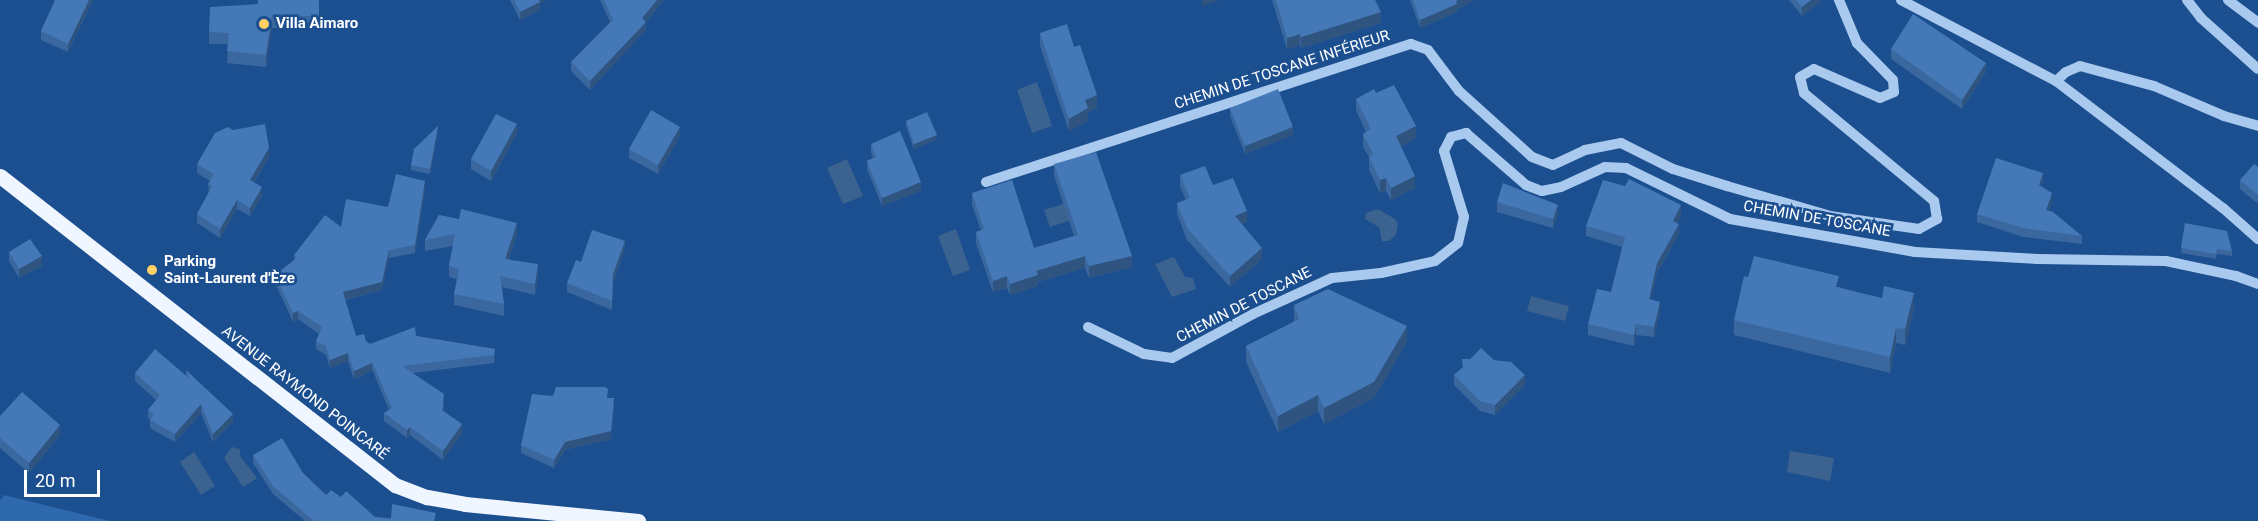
<!DOCTYPE html>
<meta charset="utf-8">
<style>
body{margin:0}
#map{position:relative;width:2258px;height:521px;overflow:hidden;background:#1b4f8f;font-family:Roboto,sans-serif}
div>[style]{position:absolute}
.green>*{inset:0;background:#2e69ad}
.water>*{inset:0;background:#3c6290}
.minor>*{height:10px;margin:-5px;padding:0 5px;transform-origin:5px;border-radius:5px;background:#a9c9ee}
.major>*{height:15px;margin:-7.5px;padding:0 7.5px;transform-origin:7.5px;border-radius:7.5px;background:#f0f6ff}
.wall>*{inset:0;background:#3a679d}
.shaded-wall>*{inset:0;background:#305480}
.building>*{inset:0;background:#4478b7}
.dots>*{width:16px;height:16px;translate:-50% -50%;box-sizing:border-box;border:3px solid #1b4f8f;border-radius:50%}
span{translate:-50% -50%;white-space:nowrap;text-align:center;line-height:1.15;-webkit-text-stroke:5px #1b4f8f;paint-order:stroke}
.poi-label{font-size:15px;color:#fff;font-weight:700}
.left{translate:0 -50%;text-align:left}
.street-label{font-size:15px;color:#fff}
.scale{position:absolute;left:24px;top:470px;width:76px;height:27px;box-sizing:border-box;border:3px solid #fff;border-top:0;padding-left:8px;font-size:18px;line-height:21px;white-space:nowrap;color:#fff;-webkit-text-stroke:4px #1b4f8f;paint-order:stroke}
</style>
<div id="map">
<div class="green">
<i style="clip-path:polygon(4px 495px,110px 521px,0 521px,0 501px)"></i>
</div>
<div class="water">
<i style="clip-path:polygon(1037px 82px,1052px 126px,1032px 133px,1017px 90px)"></i>
<i style="clip-path:polygon(847px 159px,863px 196px,843px 204px,827px 168px)"></i>
<i style="clip-path:polygon(1079px 199px,1084px 216px,1050px 227px,1044px 210px)"></i>
<i style="clip-path:polygon(1378px 209px,1395px 219px,1398px 223px,1396px 235px,1389px 241px,1382px 241px,1379px 227px,1365px 219px,1366px 213px)"></i>
<i style="clip-path:polygon(956px 229px,970px 270px,953px 276px,938px 236px)"></i>
<i style="clip-path:polygon(1174px 257px,1185px 277px,1193px 278px,1196px 289px,1172px 297px,1155px 264px)"></i>
<i style="clip-path:polygon(1531px 296px,1569px 306px,1565px 321px,1527px 311px)"></i>
<i style="clip-path:polygon(232px 447px,240px 449px,240px 456px,257px 478px,243px 487px,224px 458px)"></i>
<i style="clip-path:polygon(1790px 451px,1834px 458px,1830px 481px,1787px 472px)"></i>
<i style="clip-path:polygon(194px 452px,215px 486px,201px 495px,180px 462px)"></i>
</div>
<div class="minor">
<i style="left:1901px;top:0;width:175px;rotate:27.6deg"></i>
<i style="left:2056px;top:81px;width:210px;rotate:37.3deg"></i>
<i style="left:2223px;top:208px;width:47px;rotate:41.5deg"></i>
<i style="left:2187px;top:0;width:23px;rotate:52deg"></i>
<i style="left:2201px;top:18px;width:76px;rotate:41.8deg"></i>
<i style="left:2228px;top:0;width:38px;rotate:37deg"></i>
<i style="left:2056px;top:81px;width:13px;rotate:-42deg"></i>
<i style="left:2066px;top:72px;width:15px;rotate:-23deg"></i>
<i style="left:2080px;top:66px;width:77px;rotate:15.1deg"></i>
<i style="left:2154px;top:86px;width:76px;rotate:23.2deg"></i>
<i style="left:2224px;top:116px;width:35px;rotate:16deg"></i>
<i style="left:986px;top:182px;width:447px;rotate:-18deg"></i>
<i style="left:1411px;top:44px;width:18px;rotate:19deg"></i>
<i style="left:1428px;top:50px;width:51px;rotate:52.9deg"></i>
<i style="left:1459px;top:91px;width:98px;rotate:42.1deg"></i>
<i style="left:1532px;top:157px;width:22px;rotate:21deg"></i>
<i style="left:1553px;top:165px;width:35px;rotate:-25deg"></i>
<i style="left:1585px;top:150px;width:37px;rotate:-11deg"></i>
<i style="left:1621px;top:143px;width:58px;rotate:26.6deg"></i>
<i style="left:1673px;top:169px;width:57px;rotate:17.5deg"></i>
<i style="left:1727px;top:186px;width:107px;rotate:16.2deg"></i>
<i style="left:1830px;top:216px;width:90px;rotate:8.3deg"></i>
<i style="left:1919px;top:229px;width:21px;rotate:-29deg"></i>
<i style="left:1937px;top:219px;width:18px;rotate:-99deg"></i>
<i style="left:1934px;top:201px;width:169px;rotate:-140.3deg"></i>
<i style="left:1804px;top:93px;width:16px;rotate:-104deg"></i>
<i style="left:1800px;top:77px;width:16px;rotate:-30deg"></i>
<i style="left:1814px;top:69px;width:72px;rotate:23.7deg"></i>
<i style="left:1880px;top:98px;width:15px;rotate:-23deg"></i>
<i style="left:1894px;top:92px;width:12px;rotate:-95deg"></i>
<i style="left:1893px;top:80px;width:52px;rotate:-134.2deg"></i>
<i style="left:1857px;top:43px;width:47px;rotate:-112.7deg"></i>
<i style="left:1088px;top:327px;width:62px;rotate:25.7deg"></i>
<i style="left:1144px;top:354px;width:28px;rotate:8deg"></i>
<i style="left:1172px;top:358px;width:92px;rotate:-28.5deg"></i>
<i style="left:1253px;top:314px;width:87px;rotate:-24.5deg"></i>
<i style="left:1332px;top:278px;width:49px;rotate:-5.8deg"></i>
<i style="left:1381px;top:273px;width:55px;rotate:-12.5deg"></i>
<i style="left:1435px;top:261px;width:29px;rotate:-38deg"></i>
<i style="left:1458px;top:243px;width:27px;rotate:-77deg"></i>
<i style="left:1464px;top:217px;width:69px;rotate:-106.9deg"></i>
<i style="left:1444px;top:151px;width:16px;rotate:-63deg"></i>
<i style="left:1451px;top:137px;width:16px;rotate:-15deg"></i>
<i style="left:1466px;top:133px;width:79px;rotate:40.9deg"></i>
<i style="left:1526px;top:185px;width:17px;rotate:21deg"></i>
<i style="left:1542px;top:191px;width:19px;rotate:-12deg"></i>
<i style="left:1561px;top:187px;width:48px;rotate:-24.4deg"></i>
<i style="left:1605px;top:167px;width:21px;rotate:3deg"></i>
<i style="left:1626px;top:168px;width:116px;rotate:26.1deg"></i>
<i style="left:1730px;top:219px;width:188px;rotate:10.1deg"></i>
<i style="left:1915px;top:252px;width:123px;rotate:3.3deg"></i>
<i style="left:2038px;top:259px;width:128px;rotate:0.9deg"></i>
<i style="left:2166px;top:261px;width:72px;rotate:12.1deg"></i>
<i style="left:2236px;top:276px;width:23px;rotate:20deg"></i>
</div>
<div class="major">
<i style="left:0;top:176px;width:502px;rotate:38.04deg"></i>
<i style="left:395px;top:485px;width:34px;rotate:21deg"></i>
<i style="left:427px;top:497px;width:39px;rotate:10deg"></i>
<i style="left:465px;top:504px;width:174px;rotate:5.6deg"></i>
</div>
<div class="wall">
<i style="clip-path:polygon(53px 0,93px 0,68px 52px,41px 40px,41px 31px,55px 1px)"></i>
<i style="clip-path:polygon(319px 0,319px 28px,272px 28px,266px 67px,227px 63px,228px 44px,209px 44px,209px 32px,258px 4px)"></i>
<i style="clip-path:polygon(510px 0,546px 0,540px 3px,540px 10px,520px 20px)"></i>
<i style="clip-path:polygon(600px 0,664px 0,646px 22px,646px 30px,590px 90px,571px 71px,571px 62px,610px 22px)"></i>
<i style="clip-path:polygon(1272px 0,1375px 0,1381px 23px,1301px 48px,1300px 45px,1287px 49px)"></i>
<i style="clip-path:polygon(1410px 0,1475px 0,1457px 9px,1457px 12px,1420px 28px)"></i>
<i style="clip-path:polygon(1789px 0,1822px 0,1802px 16px)"></i>
<i style="clip-path:polygon(1040px 33px,1074px 47px,1097px 108px,1088px 112px,1088px 121px,1069px 131px,1040px 46px)"></i>
<i style="clip-path:polygon(1891px 49px,1986px 72px,1962px 109px,1891px 59px)"></i>
<i style="clip-path:polygon(1376px 93px,1416px 138px,1400px 147px,1415px 188px,1391px 200px,1386px 191px,1380px 193px,1369px 170px,1369px 157px,1363px 147px,1363px 134px,1366px 132px,1356px 111px,1356px 99px)"></i>
<i style="clip-path:polygon(1230px 108px,1293px 135px,1245px 154px,1230px 116px)"></i>
<i style="clip-path:polygon(906px 121px,937px 139px,914px 149px,906px 126px)"></i>
<i style="clip-path:polygon(438px 131px,430px 174px,411px 170px,411px 165px)"></i>
<i style="clip-path:polygon(517px 133px,491px 181px,471px 169px,471px 159px)"></i>
<i style="clip-path:polygon(680px 136px,658px 174px,629px 158px,629px 149px)"></i>
<i style="clip-path:polygon(871px 144px,921px 191px,882px 206px,867px 169px,867px 161px,873px 158px,871px 152px)"></i>
<i style="clip-path:polygon(269px 157px,254px 183px,262px 196px,250px 216px,237px 209px,220px 238px,197px 223px,197px 214px,209px 193px,208px 184px,210px 181px,197px 173px,197px 164px)"></i>
<i style="clip-path:polygon(1054px 164px,1132px 267px,1089px 278px,1085px 268px,1038px 282px,1038px 286px,1010px 295px,1007px 288px,993px 292px,976px 244px,976px 232px,981px 230px,972px 205px,972px 193px,1034px 248px,1074px 236px,1054px 176px)"></i>
<i style="clip-path:polygon(2258px 167px,2258px 204px,2240px 189px,2240px 180px)"></i>
<i style="clip-path:polygon(1180px 175px,1213px 185px,1247px 222px,1242px 224px,1262px 259px,1230px 287px,1187px 240px,1177px 214px,1177px 203px,1186px 200px,1180px 187px)"></i>
<i style="clip-path:polygon(2043px 181px,2041px 186px,2052px 202px,2048px 211px,2082px 236px,2082px 244px,2023px 237px,1977px 222px,1977px 214px)"></i>
<i style="clip-path:polygon(425px 190px,415px 253px,389px 258px,382px 290px,345px 300px,356px 336px,370px 344px,416px 336px,495px 349px,494px 363px,413px 373px,444px 402px,443px 411px,462px 433px,443px 460px,410px 435px,407px 438px,384px 421px,384px 413px,389px 410px,372px 369px,372px 371px,354px 379px,348px 361px,330px 368px,326px 355px,316px 349px,316px 341px,319px 334px,298px 319px,293px 322px,275px 283px,275px 275px,294px 260px,294px 255px,341px 227px)"></i>
<i style="clip-path:polygon(1497px 202px,1558px 214px,1553px 228px,1497px 212px)"></i>
<i style="clip-path:polygon(439px 215px,517px 234px,509px 259px,538px 275px,535px 295px,502px 287px,504px 304px,504px 316px,454px 305px,454px 294px,457px 279px,449px 277px,449px 266px,453px 246px,425px 251px,425px 240px)"></i>
<i style="clip-path:polygon(1681px 216px,1677px 223px,1679px 234px,1657px 273px,1651px 299px,1660px 312px,1654px 337px,1636px 335px,1634px 346px,1588px 335px,1588px 324px,1611px 292px,1622px 247px,1586px 236px,1586px 226px)"></i>
<i style="clip-path:polygon(2185px 223px,2232px 251px,2232px 256px,2217px 254px,2216px 259px,2181px 253px)"></i>
<i style="clip-path:polygon(625px 249px,613px 283px,612px 310px,567px 292px,567px 283px,581px 262px)"></i>
<i style="clip-path:polygon(9px 252px,42px 266px,19px 278px,9px 261px)"></i>
<i style="clip-path:polygon(1839px 287px,1914px 309px,1905px 345px,1896px 343px,1890px 373px,1734px 335px,1734px 320px)"></i>
<i style="clip-path:polygon(1294px 305px,1407px 342px,1374px 398px,1324px 424px,1318px 411px,1278px 432px,1246px 362px,1246px 346px,1294px 322px)"></i>
<i style="clip-path:polygon(1494px 360px,1525px 385px,1495px 415px,1480px 411px,1454px 385px,1454px 375px,1462px 368px)"></i>
<i style="clip-path:polygon(186px 370px,233px 422px,213px 442px,201px 413px,175px 442px,150px 428px,150px 420px,148px 418px,148px 410px,156px 400px,135px 381px,135px 373px,186px 376px)"></i>
<i style="clip-path:polygon(553px 396px,607px 398px,614px 406px,611px 439px,565px 450px,554px 468px,521px 453px,521px 445px)"></i>
<i style="clip-path:polygon(0 416px,60px 435px,29px 473px,0 448px)"></i>
<i style="clip-path:polygon(253px 455px,303px 473px,326px 495px,341px 497px,375px 517px,436px 521px,305px 521px,273px 494px,253px 463px)"></i>
</div>
<div class="shaded-wall">
<i style="clip-path:polygon(89px 0,93px 0,68px 52px,68px 44px)"></i>
<i style="clip-path:polygon(537px 0,546px 0,540px 3px,540px 10px,520px 20px,520px 12px)"></i>
<i style="clip-path:polygon(657px 0,664px 0,646px 22px,646px 30px,590px 90px,590px 81px)"></i>
<i style="clip-path:polygon(1202px 0,1221px 0,1202px 6px)"></i>
<i style="clip-path:polygon(1458px 0,1475px 0,1457px 9px,1457px 12px,1420px 28px,1420px 20px)"></i>
<i style="clip-path:polygon(1811px 0,1822px 0,1802px 16px,1802px 7px)"></i>
<i style="clip-path:polygon(1381px 12px,1381px 23px,1301px 48px,1301px 37px)"></i>
<i style="clip-path:polygon(272px 16px,272px 28px,266px 67px,266px 55px)"></i>
<i style="clip-path:polygon(1300px 34px,1300px 45px,1287px 49px,1287px 38px)"></i>
<i style="clip-path:polygon(1986px 63px,1986px 72px,1962px 109px,1962px 100px)"></i>
<i style="clip-path:polygon(1097px 95px,1097px 108px,1088px 112px,1088px 121px,1069px 131px,1069px 119px,1085px 100px)"></i>
<i style="clip-path:polygon(517px 124px,517px 133px,491px 181px,491px 171px)"></i>
<i style="clip-path:polygon(438px 126px,438px 131px,430px 174px,430px 169px)"></i>
<i style="clip-path:polygon(1416px 126px,1416px 138px,1396px 149px,1396px 136px)"></i>
<i style="clip-path:polygon(680px 127px,680px 136px,658px 174px,658px 165px)"></i>
<i style="clip-path:polygon(1293px 127px,1293px 135px,1245px 154px,1245px 146px)"></i>
<i style="clip-path:polygon(937px 135px,937px 139px,914px 149px,914px 144px)"></i>
<i style="clip-path:polygon(269px 148px,269px 157px,250px 189px,250px 180px)"></i>
<i style="clip-path:polygon(2043px 173px,2043px 181px,2039px 193px,2039px 185px)"></i>
<i style="clip-path:polygon(1415px 176px,1415px 188px,1391px 200px,1391px 188px)"></i>
<i style="clip-path:polygon(1386px 178px,1386px 191px,1380px 193px,1380px 180px)"></i>
<i style="clip-path:polygon(425px 181px,425px 190px,415px 253px,415px 245px)"></i>
<i style="clip-path:polygon(921px 182px,921px 191px,882px 206px,882px 198px)"></i>
<i style="clip-path:polygon(262px 187px,262px 196px,250px 216px,250px 208px)"></i>
<i style="clip-path:polygon(2052px 193px,2052px 202px,2046px 219px,2046px 210px)"></i>
<i style="clip-path:polygon(237px 200px,237px 209px,220px 238px,220px 229px)"></i>
<i style="clip-path:polygon(1558px 205px,1558px 214px,1553px 228px,1553px 219px)"></i>
<i style="clip-path:polygon(1681px 205px,1681px 216px,1673px 231px,1673px 221px)"></i>
<i style="clip-path:polygon(1247px 211px,1247px 222px,1235px 227px,1235px 216px)"></i>
<i style="clip-path:polygon(517px 223px,517px 234px,505px 270px,505px 259px)"></i>
<i style="clip-path:polygon(1679px 224px,1679px 234px,1657px 273px,1649px 309px,1649px 299px,1657px 263px)"></i>
<i style="clip-path:polygon(625px 241px,625px 249px,613px 283px,612px 310px,613px 274px)"></i>
<i style="clip-path:polygon(1262px 248px,1262px 259px,1230px 287px,1230px 276px)"></i>
<i style="clip-path:polygon(389px 250px,389px 258px,382px 290px,343px 300px,343px 292px)"></i>
<i style="clip-path:polygon(42px 256px,42px 266px,19px 278px,19px 269px)"></i>
<i style="clip-path:polygon(1085px 256px,1085px 268px,1038px 282px,1038px 286px,1010px 295px,1010px 284px,1036px 271px)"></i>
<i style="clip-path:polygon(1132px 256px,1132px 267px,1089px 278px,1089px 266px)"></i>
<i style="clip-path:polygon(538px 264px,538px 275px,535px 295px,535px 284px)"></i>
<i style="clip-path:polygon(1007px 276px,1007px 288px,993px 292px,993px 281px)"></i>
<i style="clip-path:polygon(1914px 293px,1914px 309px,1905px 345px,1905px 329px)"></i>
<i style="clip-path:polygon(1660px 302px,1660px 312px,1654px 337px,1654px 327px)"></i>
<i style="clip-path:polygon(298px 311px,298px 319px,293px 322px,293px 313px)"></i>
<i style="clip-path:polygon(1636px 324px,1636px 335px,1634px 346px,1634px 335px)"></i>
<i style="clip-path:polygon(1407px 326px,1407px 342px,1374px 398px,1324px 424px,1324px 408px)"></i>
<i style="clip-path:polygon(1896px 328px,1896px 343px,1890px 373px,1890px 357px)"></i>
<i style="clip-path:polygon(348px 353px,348px 361px,330px 368px,330px 360px)"></i>
<i style="clip-path:polygon(372px 363px,372px 371px,354px 379px,354px 371px)"></i>
<i style="clip-path:polygon(1525px 375px,1525px 385px,1495px 415px,1495px 405px)"></i>
<i style="clip-path:polygon(1318px 395px,1318px 411px,1278px 432px,1278px 416px)"></i>
<i style="clip-path:polygon(614px 398px,611px 439px,565px 450px,554px 468px,554px 460px,565px 442px)"></i>
<i style="clip-path:polygon(201px 404px,201px 413px,175px 442px,175px 434px)"></i>
<i style="clip-path:polygon(233px 414px,233px 422px,213px 442px,213px 434px)"></i>
<i style="clip-path:polygon(462px 424px,462px 433px,443px 460px,443px 451px)"></i>
<i style="clip-path:polygon(60px 425px,60px 435px,29px 473px,29px 463px)"></i>
<i style="clip-path:polygon(410px 427px,410px 435px,407px 438px,407px 430px)"></i>
</div>
<div class="building">
<i style="clip-path:polygon(55px 0,89px 0,68px 44px,41px 31px)"></i>
<i style="clip-path:polygon(258px 0,319px 0,319px 16px,272px 16px,266px 55px,227px 51px,229px 33px,209px 32px,210px 7px,258px 4px)"></i>
<i style="clip-path:polygon(514px 0,539px 0,540px 2px,520px 12px)"></i>
<i style="clip-path:polygon(604px 0,657px 0,642px 18px,646px 22px,590px 81px,571px 62px,613px 20px)"></i>
<i style="clip-path:polygon(1276px 0,1375px 0,1381px 12px,1301px 37px,1300px 34px,1287px 38px)"></i>
<i style="clip-path:polygon(1413px 0,1458px 0,1456px 1px,1457px 4px,1420px 20px)"></i>
<i style="clip-path:polygon(1796px 0,1811px 0,1802px 7px)"></i>
<i style="clip-path:polygon(1913px 14px,1986px 63px,1962px 100px,1891px 49px)"></i>
<i style="clip-path:polygon(1067px 24px,1074px 47px,1080px 45px,1097px 95px,1085px 100px,1088px 108px,1069px 119px,1040px 33px)"></i>
<i style="clip-path:polygon(1394px 85px,1416px 126px,1396px 136px,1415px 176px,1391px 188px,1386px 178px,1380px 180px,1369px 157px,1373px 154px,1363px 134px,1371px 129px,1356px 99px,1374px 89px,1376px 93px)"></i>
<i style="clip-path:polygon(1278px 89px,1293px 127px,1245px 146px,1230px 108px)"></i>
<i style="clip-path:polygon(651px 110px,680px 127px,658px 165px,629px 149px)"></i>
<i style="clip-path:polygon(927px 112px,937px 135px,914px 144px,906px 121px)"></i>
<i style="clip-path:polygon(496px 114px,517px 124px,491px 171px,471px 159px)"></i>
<i style="clip-path:polygon(265px 124px,269px 148px,250px 180px,262px 187px,250px 208px,237px 200px,220px 229px,197px 214px,212px 186px,208px 184px,214px 174px,197px 164px,215px 133px,228px 127px,233px 130px)"></i>
<i style="clip-path:polygon(438px 126px,430px 169px,411px 165px,414px 149px)"></i>
<i style="clip-path:polygon(900px 131px,921px 182px,882px 198px,867px 161px,876px 157px,871px 144px)"></i>
<i style="clip-path:polygon(1096px 152px,1132px 256px,1089px 266px,1085px 256px,1036px 271px,1038px 275px,1010px 284px,1007px 276px,993px 281px,976px 232px,984px 229px,972px 193px,1012px 180px,1034px 248px,1078px 235px,1054px 164px)"></i>
<i style="clip-path:polygon(1996px 158px,2043px 173px,2039px 185px,2052px 193px,2046px 210px,2053px 212px,2082px 236px,2023px 228px,1977px 214px)"></i>
<i style="clip-path:polygon(2254px 164px,2258px 167px,2258px 195px,2240px 180px)"></i>
<i style="clip-path:polygon(1205px 166px,1213px 185px,1233px 178px,1247px 211px,1235px 216px,1262px 248px,1230px 276px,1187px 228px,1177px 203px,1190px 198px,1180px 175px)"></i>
<i style="clip-path:polygon(396px 174px,425px 181px,415px 245px,389px 250px,382px 282px,343px 292px,356px 336px,364px 334px,366px 341px,370px 344px,415px 327px,416px 336px,495px 349px,494px 355px,402px 366px,444px 394px,442px 410px,462px 424px,443px 451px,410px 427px,407px 430px,384px 413px,392px 408px,370px 357px,372px 363px,354px 371px,348px 353px,330px 360px,326px 346px,316px 341px,322px 327px,298px 311px,293px 313px,275px 275px,297px 258px,294px 255px,325px 215px,341px 227px,346px 199px,388px 207px)"></i>
<i style="clip-path:polygon(1629px 179px,1681px 205px,1673px 221px,1679px 224px,1657px 263px,1649px 299px,1660px 302px,1654px 327px,1636px 324px,1634px 335px,1588px 324px,1597px 289px,1611px 292px,1625px 237px,1586px 226px,1603px 180px,1625px 186px)"></i>
<i style="clip-path:polygon(1503px 183px,1558px 205px,1553px 219px,1497px 202px)"></i>
<i style="clip-path:polygon(461px 209px,517px 223px,505px 259px,538px 264px,535px 284px,500px 276px,504px 304px,454px 294px,459px 269px,449px 266px,455px 234px,425px 240px,439px 215px,459px 219px)"></i>
<i style="clip-path:polygon(2185px 223px,2227px 231px,2232px 251px,2217px 249px,2216px 254px,2181px 248px)"></i>
<i style="clip-path:polygon(592px 230px,625px 241px,613px 274px,612px 301px,567px 283px,576px 260px,581px 262px)"></i>
<i style="clip-path:polygon(30px 239px,42px 256px,19px 269px,9px 252px)"></i>
<i style="clip-path:polygon(1754px 256px,1839px 276px,1836px 287px,1882px 298px,1884px 286px,1914px 293px,1905px 329px,1896px 328px,1890px 357px,1734px 320px,1744px 276px,1748px 277px)"></i>
<i style="clip-path:polygon(1328px 289px,1407px 326px,1374px 382px,1324px 408px,1318px 395px,1278px 416px,1246px 346px,1299px 319px,1294px 305px)"></i>
<i style="clip-path:polygon(1481px 348px,1494px 360px,1511px 362px,1525px 375px,1495px 405px,1480px 401px,1454px 375px,1463px 367px,1462px 359px,1470px 359px)"></i>
<i style="clip-path:polygon(155px 349px,190px 379px,186px 370px,233px 414px,213px 434px,201px 404px,175px 434px,150px 420px,154px 414px,148px 410px,160px 395px,135px 373px)"></i>
<i style="clip-path:polygon(556px 387px,605px 387px,608px 389px,607px 398px,614px 398px,611px 431px,565px 442px,554px 460px,521px 445px,532px 394px,553px 396px)"></i>
<i style="clip-path:polygon(22px 392px,60px 425px,29px 463px,0 438px,0 416px)"></i>
<i style="clip-path:polygon(282px 438px,303px 473px,326px 495px,331px 490px,341px 497px,346px 491px,375px 517px,391px 519px,392px 504px,436px 513px,434px 521px,314px 521px,273px 486px,253px 455px)"></i>
</div>
<div class="dots">
<i style="left:264px;top:24px;background:#ffd166"></i>
<i style="left:152px;top:270px;background:#ffd166"></i>
</div>
<div class="poi-label">
<span class="left" style="left:276px;top:24px">Villa Aimaro</span>
<span class="left" style="left:164px;top:270px">Parking<br>Saint-Laurent d'Èze</span>
</div>
<div class="street-label">
<span style="left:1282px;top:70px;rotate:-18deg">CHEMIN DE TOSCANE INFÉRIEUR</span>
<span style="left:1817px;top:219px;rotate:10deg">CHEMIN DE TOSCANE</span>
<span style="left:1244px;top:305px;rotate:-27deg">CHEMIN DE TOSCANE</span>
<span style="left:305px;top:393px;rotate:38deg">AVENUE RAYMOND POINCARÉ</span>
</div>
<div class="scale">20 m</div>
</div>
